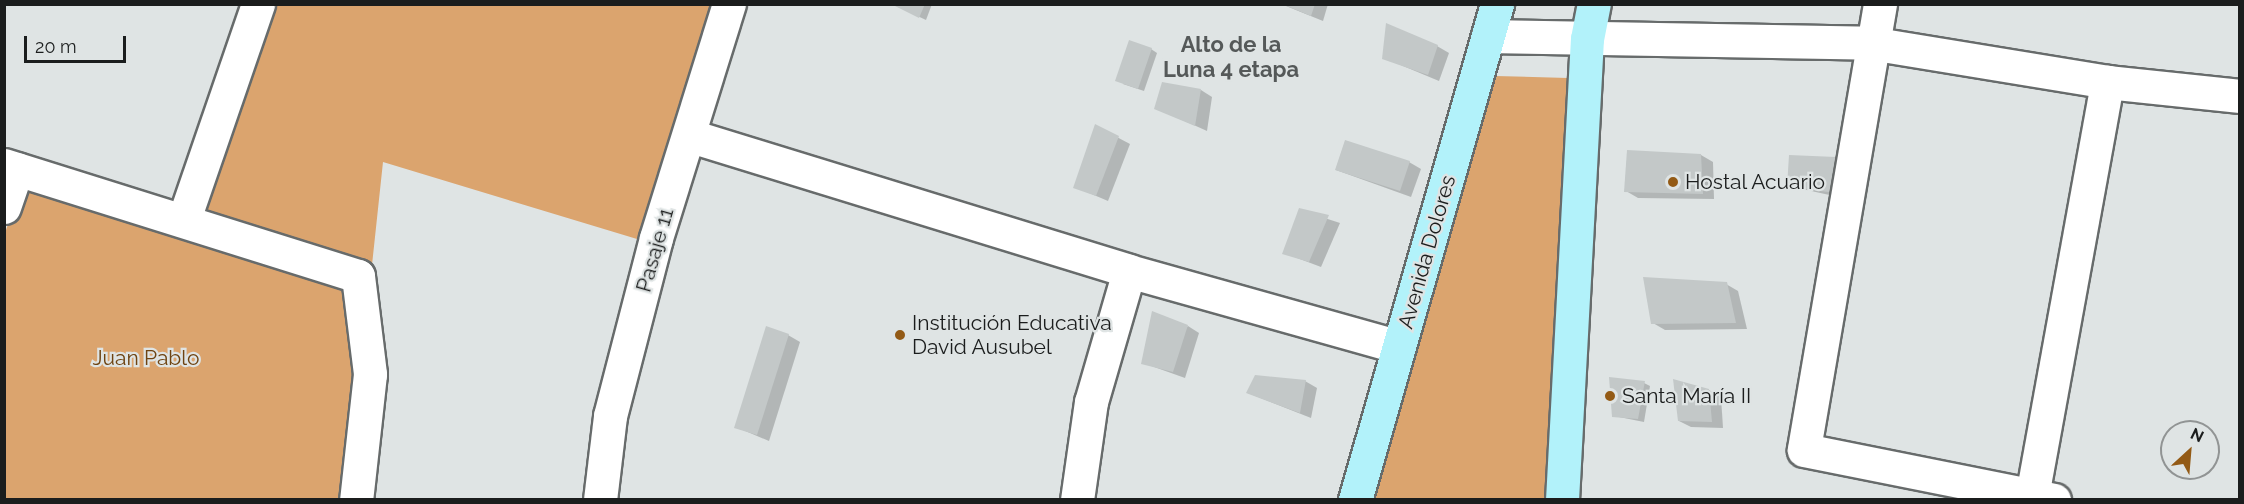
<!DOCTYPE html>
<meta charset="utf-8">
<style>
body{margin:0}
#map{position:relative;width:2244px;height:504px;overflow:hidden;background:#dfe4e4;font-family:Raleway,sans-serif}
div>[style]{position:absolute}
.green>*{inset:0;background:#dba46e}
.shadow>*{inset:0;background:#0003}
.building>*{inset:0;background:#c3c8c8}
.roads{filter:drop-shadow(2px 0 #676b6b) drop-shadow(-2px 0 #676b6b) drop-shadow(0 2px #676b6b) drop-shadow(0 -2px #676b6b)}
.minor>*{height:33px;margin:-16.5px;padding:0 16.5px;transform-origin:16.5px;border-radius:16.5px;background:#fff}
.major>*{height:33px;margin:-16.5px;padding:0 16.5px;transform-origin:16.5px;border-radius:16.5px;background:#b2f2fa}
.dots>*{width:16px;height:16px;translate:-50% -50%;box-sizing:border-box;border:3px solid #dfe4e4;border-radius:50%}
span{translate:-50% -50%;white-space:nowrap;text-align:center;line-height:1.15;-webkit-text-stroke:4.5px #dfe4e4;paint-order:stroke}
.poi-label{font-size:21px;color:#1b1d1d}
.left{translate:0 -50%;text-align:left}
.street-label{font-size:21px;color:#1b1d1d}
.park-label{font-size:21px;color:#6e4311}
.neighbourhood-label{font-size:22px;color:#555959;font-weight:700}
.frame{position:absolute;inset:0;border:6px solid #1b1d1d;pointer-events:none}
.north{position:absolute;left:2160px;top:420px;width:60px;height:60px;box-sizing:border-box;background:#dfe4e4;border:2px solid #919494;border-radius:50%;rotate:26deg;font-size:16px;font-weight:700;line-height:24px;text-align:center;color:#1b1d1d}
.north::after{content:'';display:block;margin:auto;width:21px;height:27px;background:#935a15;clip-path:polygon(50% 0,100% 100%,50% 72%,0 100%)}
.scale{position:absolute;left:24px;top:36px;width:102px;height:27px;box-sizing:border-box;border:3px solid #1b1d1d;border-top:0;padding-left:8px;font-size:18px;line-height:21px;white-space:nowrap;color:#1b1d1d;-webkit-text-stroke:4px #dfe4e4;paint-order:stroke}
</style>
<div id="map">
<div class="green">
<i style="clip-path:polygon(265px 5px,712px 5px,637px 239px,383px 162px,347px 499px,5px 500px,5px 233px,26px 170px,189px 223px)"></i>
<i style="clip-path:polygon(1495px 76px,1568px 78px,1555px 429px,1546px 499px,1371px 500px)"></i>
</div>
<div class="shadow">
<i style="clip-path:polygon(892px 4px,932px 4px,926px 20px)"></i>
<i style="clip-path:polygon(1281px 4px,1328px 4px,1323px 21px)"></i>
<i style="clip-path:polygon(1437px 46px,1449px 53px,1439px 81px,1384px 58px)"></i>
<i style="clip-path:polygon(1151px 49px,1157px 53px,1144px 91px,1123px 84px)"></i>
<i style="clip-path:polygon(1201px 90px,1212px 97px,1207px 131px,1156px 108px)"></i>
<i style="clip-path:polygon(1096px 126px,1130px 144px,1108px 201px,1075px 187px)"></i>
<i style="clip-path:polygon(1701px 155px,1713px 162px,1714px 199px,1638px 198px,1626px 191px)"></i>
<i style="clip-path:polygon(1835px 158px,1847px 165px,1848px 199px,1788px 186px)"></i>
<i style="clip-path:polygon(1409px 162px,1421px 169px,1411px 197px,1336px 170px)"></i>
<i style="clip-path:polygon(1300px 210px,1340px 223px,1321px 267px,1284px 253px)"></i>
<i style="clip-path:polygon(1726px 284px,1738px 291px,1747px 329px,1665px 330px,1653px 323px)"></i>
<i style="clip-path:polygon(1188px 326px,1199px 333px,1185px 378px,1143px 363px)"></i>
<i style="clip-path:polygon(788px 335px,800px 342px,769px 441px,736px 427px)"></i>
<i style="clip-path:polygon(1305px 381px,1317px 388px,1311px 418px,1248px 393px)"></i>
<i style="clip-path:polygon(1644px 383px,1650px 386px,1644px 422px,1614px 416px)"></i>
<i style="clip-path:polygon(1709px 390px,1721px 397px,1723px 428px,1691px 427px,1679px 421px)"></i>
</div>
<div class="building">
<i style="clip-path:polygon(891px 4px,925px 4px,919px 18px)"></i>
<i style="clip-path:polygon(1282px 4px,1315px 4px,1311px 16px)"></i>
<i style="clip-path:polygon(1386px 23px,1438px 45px,1428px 75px,1382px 59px)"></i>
<i style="clip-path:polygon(1129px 40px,1152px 48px,1138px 89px,1115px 81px)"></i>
<i style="clip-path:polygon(1162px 82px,1201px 89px,1195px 126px,1154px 109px)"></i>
<i style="clip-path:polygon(1095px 124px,1119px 136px,1096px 196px,1073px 188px)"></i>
<i style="clip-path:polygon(1345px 140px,1410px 161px,1400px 191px,1335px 170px)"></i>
<i style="clip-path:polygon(1627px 150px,1701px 154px,1703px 194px,1624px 192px)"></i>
<i style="clip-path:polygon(1789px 155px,1836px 157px,1837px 193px,1787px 187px)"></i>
<i style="clip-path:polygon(1299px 208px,1329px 215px,1309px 262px,1282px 254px)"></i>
<i style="clip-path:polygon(1643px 277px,1727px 282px,1736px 323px,1651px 324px)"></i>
<i style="clip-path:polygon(1152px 311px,1188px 325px,1173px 372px,1141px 364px)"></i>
<i style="clip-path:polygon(766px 326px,789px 334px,757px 435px,734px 428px)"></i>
<i style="clip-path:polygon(1255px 375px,1306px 380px,1300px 413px,1246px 393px)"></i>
<i style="clip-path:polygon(1609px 377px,1645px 381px,1638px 419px,1612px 417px)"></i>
<i style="clip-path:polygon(1673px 379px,1709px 389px,1712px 422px,1678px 421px)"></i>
</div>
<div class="roads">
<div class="minor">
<i style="left:1880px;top:4px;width:452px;rotate:99.7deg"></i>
<i style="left:1804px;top:450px;width:255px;rotate:11.3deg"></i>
<i style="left:1488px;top:36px;width:382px;rotate:1deg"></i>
<i style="left:1870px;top:43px;width:240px;rotate:9.3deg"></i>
<i style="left:2107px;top:82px;width:134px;rotate:6deg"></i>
<i style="left:691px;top:136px;width:458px;rotate:17.1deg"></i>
<i style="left:1129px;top:271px;width:280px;rotate:15.7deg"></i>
<i style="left:4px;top:165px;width:371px;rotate:17.4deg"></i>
<i style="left:358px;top:276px;width:99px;rotate:83deg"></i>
<i style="left:370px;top:374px;width:127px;rotate:96.3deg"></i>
<i style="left:4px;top:207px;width:40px;rotate:-71.1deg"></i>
<i style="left:184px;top:219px;width:227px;rotate:-71deg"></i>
<i style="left:2032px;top:496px;width:421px;rotate:-79.7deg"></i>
<i style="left:600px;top:500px;width:85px;rotate:-83.2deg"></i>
<i style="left:610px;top:416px;width:184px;rotate:-75.5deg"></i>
<i style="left:656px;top:238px;width:245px;rotate:-72.7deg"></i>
<i style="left:1077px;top:500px;width:99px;rotate:-81.9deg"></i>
<i style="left:1091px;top:402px;width:136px;rotate:-73.8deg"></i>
</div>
<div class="major">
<i style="left:1355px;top:500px;width:516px;rotate:-74.02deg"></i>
<i style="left:1562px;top:500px;width:462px;rotate:-86.9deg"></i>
<i style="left:1587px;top:39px;width:36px;rotate:-79deg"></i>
</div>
</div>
<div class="dots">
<i style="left:1673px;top:182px;background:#935a15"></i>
<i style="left:900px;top:335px;background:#935a15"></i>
<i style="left:1610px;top:396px;background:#935a15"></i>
</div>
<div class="poi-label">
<span class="left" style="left:1685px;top:182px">Hostal Acuario</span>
<span class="left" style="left:912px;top:335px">Institución Educativa<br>David Ausubel</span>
<span class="left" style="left:1622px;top:396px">Santa María II</span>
</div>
<div class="street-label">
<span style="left:655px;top:250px;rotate:-74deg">Pasaje 11</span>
<span style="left:1427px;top:252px;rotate:-74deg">Avenida Dolores</span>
</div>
<div class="park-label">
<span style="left:146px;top:358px">Juan Pablo</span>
</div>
<div class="neighbourhood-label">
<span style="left:1231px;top:57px">Alto de la<br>Luna 4 etapa</span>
</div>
<div class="frame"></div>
<div class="north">N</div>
<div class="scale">20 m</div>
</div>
